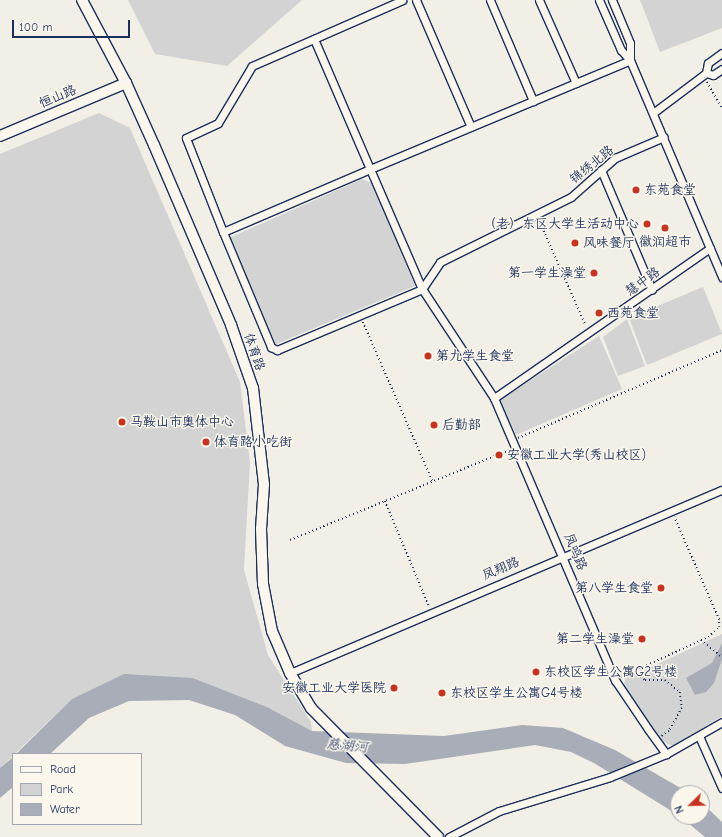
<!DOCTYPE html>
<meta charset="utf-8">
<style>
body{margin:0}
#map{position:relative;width:722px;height:837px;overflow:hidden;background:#f2efe6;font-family:"Comic Neue","LXGW WenKai TC",sans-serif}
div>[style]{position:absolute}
.green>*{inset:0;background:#d2d3d2}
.water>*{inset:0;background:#a9adb7}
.path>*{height:1.5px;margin-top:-0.75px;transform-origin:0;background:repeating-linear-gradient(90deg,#1b2f5e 0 1px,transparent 0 4px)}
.roads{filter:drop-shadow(1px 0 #1b2f5e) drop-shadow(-1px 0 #1b2f5e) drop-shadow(0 1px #1b2f5e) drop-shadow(0 -1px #1b2f5e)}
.street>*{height:7px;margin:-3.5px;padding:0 3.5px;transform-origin:3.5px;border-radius:3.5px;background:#fbf7ec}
.secondary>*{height:10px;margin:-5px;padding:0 5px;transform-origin:5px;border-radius:5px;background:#fbf7ec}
.dots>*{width:11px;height:11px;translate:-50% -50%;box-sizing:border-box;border:2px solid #fbf7ec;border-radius:50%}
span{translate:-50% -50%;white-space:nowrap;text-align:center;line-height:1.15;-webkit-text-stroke:3px #fbf7ec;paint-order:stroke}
.street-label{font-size:13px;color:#1b2f5e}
.poi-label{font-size:13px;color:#1b2f5e}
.left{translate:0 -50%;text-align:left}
.right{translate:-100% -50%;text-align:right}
.water-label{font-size:14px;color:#465579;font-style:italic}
.legend{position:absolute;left:12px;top:753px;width:130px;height:72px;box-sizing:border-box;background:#fbf7ec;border:1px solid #a1a7b3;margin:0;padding:5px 7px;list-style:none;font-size:12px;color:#1b2f5e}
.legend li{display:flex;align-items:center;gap:8px;height:20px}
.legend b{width:20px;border:1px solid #a1a7b3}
.north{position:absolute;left:670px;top:785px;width:40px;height:40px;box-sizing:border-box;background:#fbf7ec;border:1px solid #a1a7b3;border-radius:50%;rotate:247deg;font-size:11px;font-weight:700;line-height:16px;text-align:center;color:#1b2f5e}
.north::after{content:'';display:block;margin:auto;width:14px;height:18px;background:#c8321e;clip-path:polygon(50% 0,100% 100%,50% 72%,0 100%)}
.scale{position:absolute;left:12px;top:20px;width:118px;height:18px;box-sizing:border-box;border:2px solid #1b2f5e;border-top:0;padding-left:5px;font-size:12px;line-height:14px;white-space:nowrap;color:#1b2f5e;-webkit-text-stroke:3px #fbf7ec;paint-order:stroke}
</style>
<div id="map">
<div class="green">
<i style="clip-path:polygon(128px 0,302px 0,227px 66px,155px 54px)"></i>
<i style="clip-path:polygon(640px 0,722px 0,722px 28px,660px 52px)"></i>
<i style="clip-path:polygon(99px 113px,130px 128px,240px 382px,250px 462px,244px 570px,268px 655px,311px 722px,312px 731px,267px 707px,193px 678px,72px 699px,0 768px,0 154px)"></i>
<i style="clip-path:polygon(362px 179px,372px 183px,415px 286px,274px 345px,229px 238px)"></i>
<i style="clip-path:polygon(703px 287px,722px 334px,647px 365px,629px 318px)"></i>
<i style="clip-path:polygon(627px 319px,645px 366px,618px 376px,603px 337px)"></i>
<i style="clip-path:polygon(599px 336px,622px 389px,516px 435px,500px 400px)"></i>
<i style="clip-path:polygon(722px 634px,722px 716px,673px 746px,663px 742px,624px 686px,625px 679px)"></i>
</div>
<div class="water">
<i style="clip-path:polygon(722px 643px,722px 659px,714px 683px,706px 692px,695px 695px,686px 678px,712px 663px)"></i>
<i style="clip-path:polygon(124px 674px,193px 678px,267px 707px,312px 731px,444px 736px,522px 725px,563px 728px,615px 750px,689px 793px,678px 793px,678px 815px,594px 763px,571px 752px,535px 745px,405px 764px,346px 763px,285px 746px,235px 715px,189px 700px,129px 701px,89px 718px,50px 754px,16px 754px,72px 699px)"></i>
<i style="clip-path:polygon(13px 757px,13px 787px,0 798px,0 768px)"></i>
<i style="clip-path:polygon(702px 803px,722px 822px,722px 837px,705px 837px,681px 817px,702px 817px)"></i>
</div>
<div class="path">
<i style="left:707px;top:82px;width:30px;rotate:60deg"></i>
<i style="left:539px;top:220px;width:116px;rotate:66.1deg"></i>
<i style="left:363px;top:322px;width:175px;rotate:66.4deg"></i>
<i style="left:518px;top:438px;width:222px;rotate:-23.3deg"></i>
<i style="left:385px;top:501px;width:114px;rotate:67.3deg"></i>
<i style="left:290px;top:540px;width:237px;rotate:-22.3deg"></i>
<i style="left:701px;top:640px;width:27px;rotate:39deg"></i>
<i style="left:635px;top:671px;width:13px;rotate:42deg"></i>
<i style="left:645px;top:680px;width:20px"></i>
<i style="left:665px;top:680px;width:19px;rotate:39deg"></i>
<i style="left:680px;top:692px;width:16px;rotate:83deg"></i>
<i style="left:682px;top:708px;width:26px;rotate:119deg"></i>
<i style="left:669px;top:731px;width:9px;rotate:144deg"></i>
<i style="left:621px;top:677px;width:96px;rotate:-24.7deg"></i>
<i style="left:708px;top:637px;width:15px;rotate:-42deg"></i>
<i style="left:719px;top:627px;width:7px;rotate:-90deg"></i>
<i style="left:719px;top:620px;width:112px;rotate:-113.6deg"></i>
</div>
<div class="roads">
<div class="street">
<i style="left:416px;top:0;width:138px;rotate:66.6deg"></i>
<i style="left:490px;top:0;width:110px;rotate:66.9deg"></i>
<i style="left:539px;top:0;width:91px;rotate:66deg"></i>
<i style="left:599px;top:0;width:55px;rotate:66.3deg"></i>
<i style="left:621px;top:50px;width:13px;rotate:48deg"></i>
<i style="left:630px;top:60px;width:236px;rotate:67deg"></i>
<i style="left:314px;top:39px;width:142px;rotate:66.7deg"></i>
<i style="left:370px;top:169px;width:282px;rotate:-22.7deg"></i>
<i style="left:630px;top:60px;width:17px;rotate:-90deg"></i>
<i style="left:630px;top:43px;width:47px;rotate:-112.7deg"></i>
<i style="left:706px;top:73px;width:10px;rotate:-79deg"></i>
<i style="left:708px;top:63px;width:17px;rotate:-36deg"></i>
<i style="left:706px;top:73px;width:7px;rotate:16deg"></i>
<i style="left:713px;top:75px;width:11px;rotate:-34deg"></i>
<i style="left:653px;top:113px;width:66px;rotate:-37deg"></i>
<i style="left:601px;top:170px;width:130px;rotate:67deg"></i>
<i style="left:223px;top:232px;width:101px;rotate:-111.5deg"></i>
<i style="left:186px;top:138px;width:35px;rotate:-25deg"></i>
<i style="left:218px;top:123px;width:66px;rotate:-59.2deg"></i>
<i style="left:252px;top:66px;width:164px;rotate:-23.7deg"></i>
<i style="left:710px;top:248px;width:263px;rotate:145.2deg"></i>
<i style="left:494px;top:398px;width:307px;rotate:66.8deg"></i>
<i style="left:615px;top:680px;width:59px;rotate:56deg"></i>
<i style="left:648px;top:729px;width:31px;rotate:54deg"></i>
<i style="left:666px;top:754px;width:64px;rotate:-29.7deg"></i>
<i style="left:494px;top:398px;width:131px;rotate:-123.4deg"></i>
<i style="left:422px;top:289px;width:131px;rotate:-113.4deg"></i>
<i style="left:370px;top:169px;width:160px;rotate:156.8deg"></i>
<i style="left:223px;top:232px;width:125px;rotate:67.3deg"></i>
<i style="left:271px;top:347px;width:7px;rotate:27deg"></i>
<i style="left:277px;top:350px;width:157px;rotate:-22.8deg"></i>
<i style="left:422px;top:289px;width:32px;rotate:-56deg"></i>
<i style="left:440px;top:262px;width:146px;rotate:-26.4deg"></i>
<i style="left:571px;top:197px;width:59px;rotate:-41.6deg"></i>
<i style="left:615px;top:158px;width:53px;rotate:-23.2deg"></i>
<i style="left:290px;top:673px;width:469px;rotate:-23deg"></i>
<i style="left:699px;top:736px;width:57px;rotate:66.1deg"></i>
<i style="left:449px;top:837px;width:56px;rotate:-27.5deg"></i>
<i style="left:499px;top:811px;width:116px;rotate:-17deg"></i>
<i style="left:610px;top:777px;width:61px;rotate:-22.3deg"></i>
</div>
<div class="secondary">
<i style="left:82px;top:0;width:94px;rotate:62.1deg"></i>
<i style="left:126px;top:83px;width:68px;rotate:65.7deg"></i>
<i style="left:154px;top:145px;width:196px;rotate:66.8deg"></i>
<i style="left:231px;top:325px;width:67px;rotate:70.8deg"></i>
<i style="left:253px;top:388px;width:97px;rotate:83.5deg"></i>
<i style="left:264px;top:484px;width:45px;rotate:93.8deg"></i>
<i style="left:261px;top:529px;width:55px;rotate:87.9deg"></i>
<i style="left:263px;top:584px;width:48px;rotate:79.2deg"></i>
<i style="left:272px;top:631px;width:46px;rotate:66.8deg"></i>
<i style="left:290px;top:673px;width:41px;rotate:59deg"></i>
<i style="left:311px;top:708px;width:181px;rotate:45.4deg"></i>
<i style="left:0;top:136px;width:137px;rotate:-22.8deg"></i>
</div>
</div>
<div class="dots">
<i style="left:636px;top:190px;background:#c8321e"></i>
<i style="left:647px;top:224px;background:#c8321e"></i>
<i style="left:665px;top:228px;background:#c8321e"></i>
<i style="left:575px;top:243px;background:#c8321e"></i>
<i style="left:594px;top:273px;background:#c8321e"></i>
<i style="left:599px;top:313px;background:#c8321e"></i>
<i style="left:428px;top:356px;background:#c8321e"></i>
<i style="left:122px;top:422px;background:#c8321e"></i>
<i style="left:434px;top:425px;background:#c8321e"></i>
<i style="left:206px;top:442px;background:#c8321e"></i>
<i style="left:499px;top:455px;background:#c8321e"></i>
<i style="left:661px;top:588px;background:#c8321e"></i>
<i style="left:642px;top:639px;background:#c8321e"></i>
<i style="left:536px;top:672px;background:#c8321e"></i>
<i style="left:394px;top:688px;background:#c8321e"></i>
<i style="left:442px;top:693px;background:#c8321e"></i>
</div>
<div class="street-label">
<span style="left:58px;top:97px;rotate:-23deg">恒山路</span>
<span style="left:592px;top:165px;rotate:-39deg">锦绣北路</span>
<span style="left:643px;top:282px;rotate:-36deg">慧中路</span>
<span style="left:254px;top:352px;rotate:71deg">体育路</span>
<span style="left:575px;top:552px;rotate:67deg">凤鸣路</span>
<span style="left:501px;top:569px;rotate:-23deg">凤翔路</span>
</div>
<div class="poi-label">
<span class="left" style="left:644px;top:190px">东苑食堂</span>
<span class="right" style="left:639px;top:224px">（老）东区大学生活动中心</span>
<span style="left:665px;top:242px">徽润超市</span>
<span class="left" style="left:583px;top:243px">风味餐厅</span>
<span class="right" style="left:586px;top:273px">第一学生澡堂</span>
<span class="left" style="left:607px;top:313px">西苑食堂</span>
<span class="left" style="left:436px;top:356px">第九学生食堂</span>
<span class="left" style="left:130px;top:422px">马鞍山市奥体中心</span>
<span class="left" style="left:442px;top:425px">后勤部</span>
<span class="left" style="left:214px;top:442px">体育路小吃街</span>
<span class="left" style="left:507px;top:455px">安徽工业大学(秀山校区)</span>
<span class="right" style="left:653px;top:588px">第八学生食堂</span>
<span class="right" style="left:634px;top:639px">第二学生澡堂</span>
<span class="left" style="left:544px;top:672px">东校区学生公寓G2号楼</span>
<span class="right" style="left:386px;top:688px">安徽工业大学医院</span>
<span class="left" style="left:450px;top:693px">东校区学生公寓G4号楼</span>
</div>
<div class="water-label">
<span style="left:347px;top:746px;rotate:5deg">慈湖河</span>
</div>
<ul class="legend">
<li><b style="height:5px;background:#fbf7ec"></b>Road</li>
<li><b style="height:11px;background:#d2d3d2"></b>Park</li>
<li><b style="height:11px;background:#a9adb7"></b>Water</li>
</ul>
<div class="north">N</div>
<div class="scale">100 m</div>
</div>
